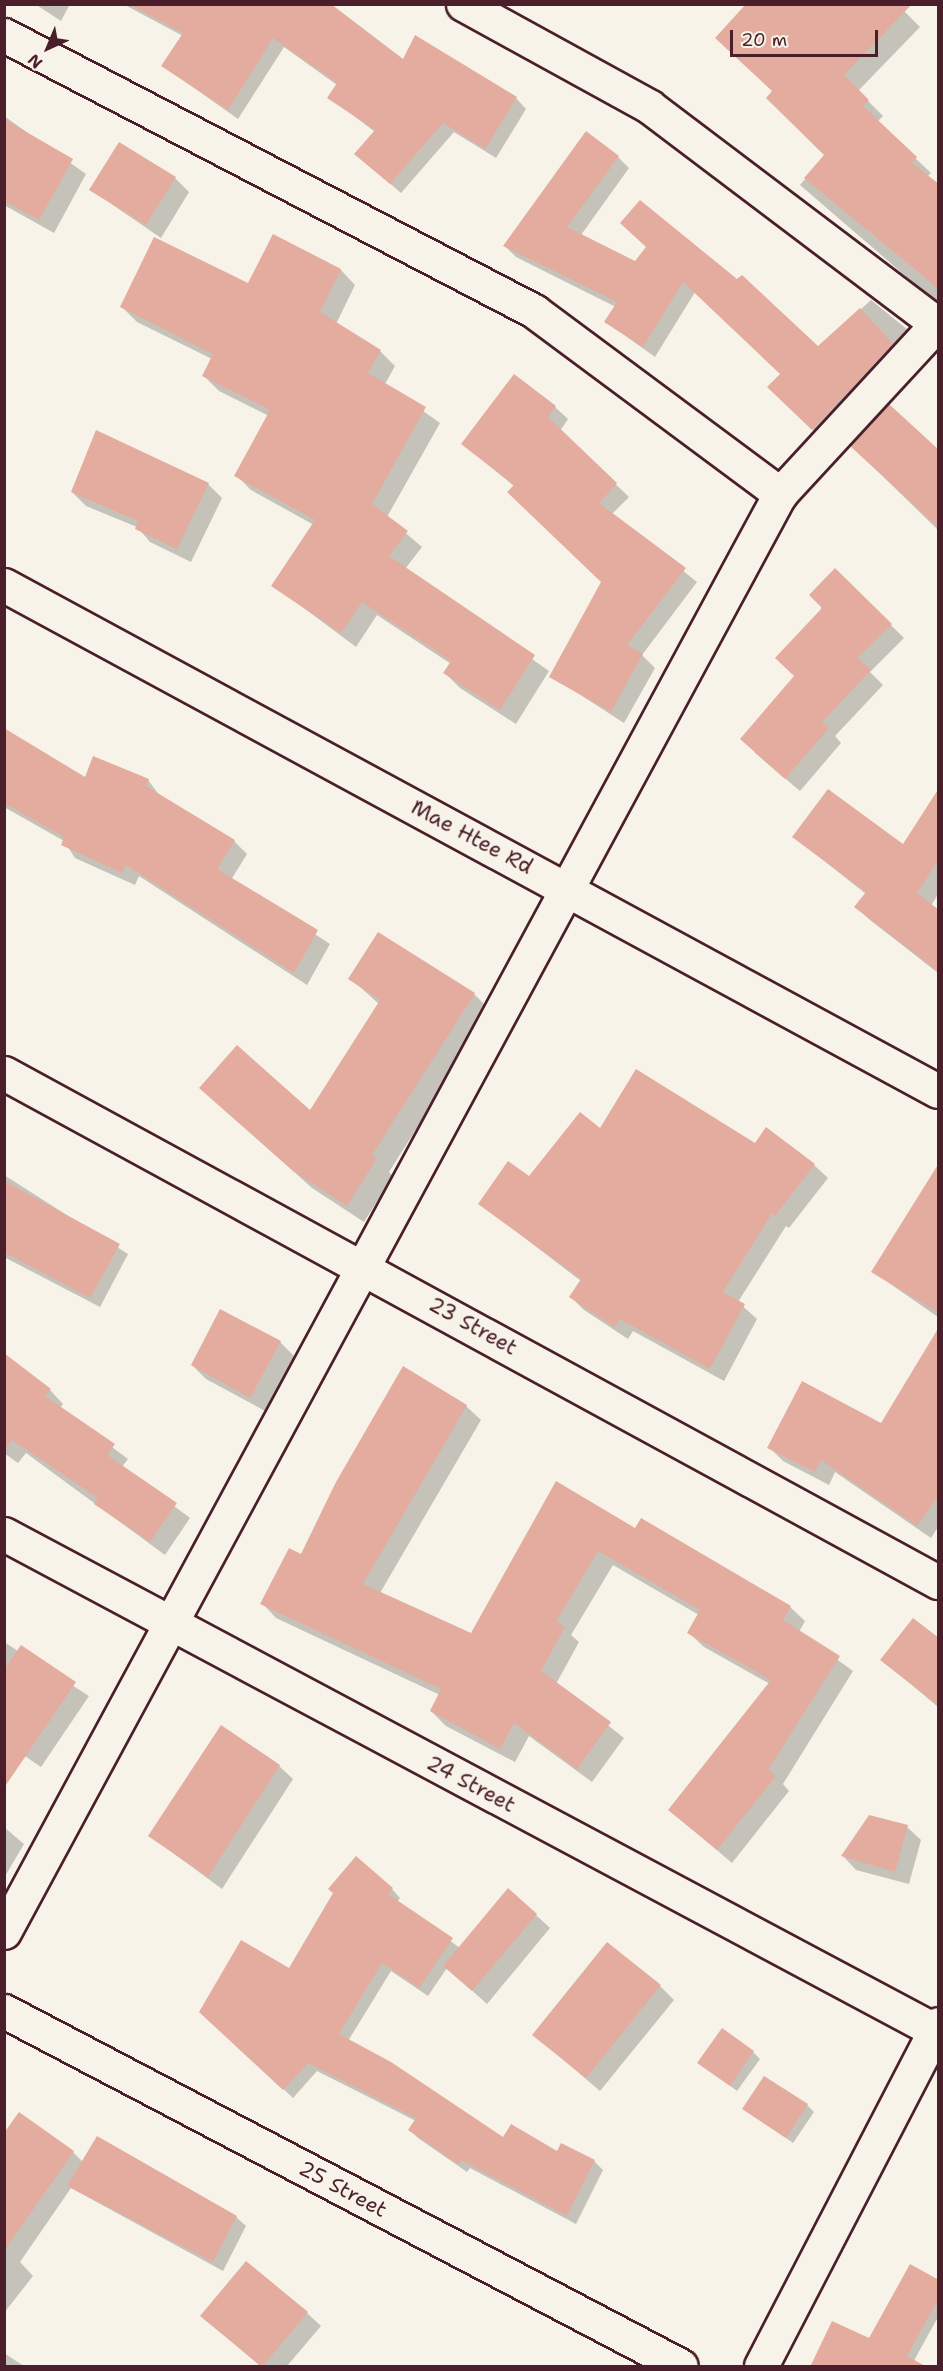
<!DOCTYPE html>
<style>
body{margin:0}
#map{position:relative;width:943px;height:2371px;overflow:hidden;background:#f7f3e8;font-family:"Shantell Sans",sans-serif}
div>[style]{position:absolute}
.shadow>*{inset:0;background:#0003}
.building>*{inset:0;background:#e4ac9e}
.roads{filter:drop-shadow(2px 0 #4a1f2b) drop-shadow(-2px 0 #4a1f2b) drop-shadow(0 2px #4a1f2b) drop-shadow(0 -2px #4a1f2b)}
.minor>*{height:33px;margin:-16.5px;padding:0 16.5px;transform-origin:16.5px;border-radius:16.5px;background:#f7f3e8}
span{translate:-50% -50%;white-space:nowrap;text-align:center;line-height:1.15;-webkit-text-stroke:5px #f7f3e8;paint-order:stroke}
.street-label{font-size:21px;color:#4a1f2b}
.frame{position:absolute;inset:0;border:6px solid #4a1f2b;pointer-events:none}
.north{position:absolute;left:18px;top:18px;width:60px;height:60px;-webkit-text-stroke:4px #f7f3e8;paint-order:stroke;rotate:224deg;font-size:16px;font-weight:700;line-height:24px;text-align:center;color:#4a1f2b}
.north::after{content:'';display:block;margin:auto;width:21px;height:27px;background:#4a1f2b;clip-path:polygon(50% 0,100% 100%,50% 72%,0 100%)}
.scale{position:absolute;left:730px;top:30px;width:148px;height:27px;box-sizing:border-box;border:3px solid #4a1f2b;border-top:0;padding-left:8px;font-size:18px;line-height:21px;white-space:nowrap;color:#4a1f2b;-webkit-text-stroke:4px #f7f3e8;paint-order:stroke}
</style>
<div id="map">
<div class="shadow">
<i style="clip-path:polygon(35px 4px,70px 4px,61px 21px)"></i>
<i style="clip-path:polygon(123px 4px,329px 4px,404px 61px,516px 98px,526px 109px,496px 158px,454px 132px,401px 193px,356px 154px,375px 132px,329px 97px,337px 85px,284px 47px,238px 119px,163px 66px,183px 36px)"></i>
<i style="clip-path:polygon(897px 4px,920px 27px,858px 91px,883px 116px,877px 122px,931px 173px,927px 177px,938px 186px,938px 304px,800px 185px,826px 155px,768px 98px)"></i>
<i style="clip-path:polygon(4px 116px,86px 174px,54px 233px,4px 205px)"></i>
<i style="clip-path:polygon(618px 157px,629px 168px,581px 235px,636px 263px,648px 248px,818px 348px,871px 300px,919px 339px,825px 441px,780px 399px,781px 374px,695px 292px,655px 357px,606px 322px,616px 307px,516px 257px,505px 246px)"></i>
<i style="clip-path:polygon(175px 178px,189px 192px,161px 238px,91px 190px)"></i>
<i style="clip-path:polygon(273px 236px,341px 270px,355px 285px,336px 324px,380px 351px,395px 366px,385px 384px,440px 423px,387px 517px,422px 547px,405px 569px,549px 671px,516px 724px,460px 688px,445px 673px,451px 664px,377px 615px,356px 647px,273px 585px,314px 525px,251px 490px,236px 475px,269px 416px,219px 391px,204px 376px,212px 359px,137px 322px,122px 307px,249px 285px)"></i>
<i style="clip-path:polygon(555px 407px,568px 419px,560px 431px,629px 497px,612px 514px,697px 582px,642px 655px,655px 668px,624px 723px,551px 676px,603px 582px,515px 487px,463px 444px)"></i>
<i style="clip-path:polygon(938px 452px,938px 530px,864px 458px)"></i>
<i style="clip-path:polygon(208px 484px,222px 498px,191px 562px,150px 542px,137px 527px,86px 506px,72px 492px)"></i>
<i style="clip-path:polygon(835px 570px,904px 638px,870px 672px,883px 685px,835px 736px,841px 743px,800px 791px,755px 753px,796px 676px)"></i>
<i style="clip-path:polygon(4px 730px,85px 779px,148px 780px,160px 796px,234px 841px,247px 854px,231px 880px,330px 944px,307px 985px,139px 876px,135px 885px,75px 858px,64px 841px,4px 807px)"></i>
<i style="clip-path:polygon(938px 790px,938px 894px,931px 906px,938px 912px,938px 973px,870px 920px,856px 907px,866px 894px,794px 837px,904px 846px)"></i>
<i style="clip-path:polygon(350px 978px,474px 994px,491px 1011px,389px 1172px,393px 1176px,364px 1222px,312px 1188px,201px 1088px,310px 1112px,379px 1004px)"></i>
<i style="clip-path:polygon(600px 1130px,755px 1145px,814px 1165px,828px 1178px,789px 1228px,786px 1226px,738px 1302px,757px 1319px,724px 1381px,633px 1331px,628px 1339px,584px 1310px,571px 1297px,581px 1281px,480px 1204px,530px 1178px)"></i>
<i style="clip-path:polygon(4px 1175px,128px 1254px,100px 1307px,4px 1257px)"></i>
<i style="clip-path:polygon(938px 1217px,938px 1317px,873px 1272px)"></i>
<i style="clip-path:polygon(938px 1330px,938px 1527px,931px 1538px,835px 1472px,829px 1485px,783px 1461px,769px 1447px,882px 1425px)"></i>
<i style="clip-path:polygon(280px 1342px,294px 1356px,265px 1411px,206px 1379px,192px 1365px)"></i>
<i style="clip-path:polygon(4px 1362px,50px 1390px,63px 1404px,60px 1408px,128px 1459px,122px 1467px,190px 1518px,165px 1555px,26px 1453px,18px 1463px,4px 1453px)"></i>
<i style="clip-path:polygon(466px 1406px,481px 1420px,380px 1593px,472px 1635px,557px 1483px,636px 1530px,790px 1607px,805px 1621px,799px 1632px,853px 1671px,783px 1784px,789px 1791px,732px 1863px,670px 1810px,770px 1684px,704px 1647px,689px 1633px,699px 1615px,613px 1565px,571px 1635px,579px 1642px,556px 1684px,624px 1738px,592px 1782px,529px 1736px,515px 1762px,446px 1726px,431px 1711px,440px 1695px,276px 1618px,262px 1603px,302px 1556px)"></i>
<i style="clip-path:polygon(938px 1640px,938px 1707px,882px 1660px)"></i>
<i style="clip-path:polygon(4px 1642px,89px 1696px,41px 1767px,4px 1742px)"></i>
<i style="clip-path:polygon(279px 1766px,293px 1779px,222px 1889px,150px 1836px)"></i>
<i style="clip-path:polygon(4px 1827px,24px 1844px,4px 1878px)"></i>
<i style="clip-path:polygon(907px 1827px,921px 1840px,909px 1884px,856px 1870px,843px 1856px)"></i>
<i style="clip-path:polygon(392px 1889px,400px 1898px,397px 1902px,460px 1948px,536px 1915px,550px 1928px,487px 2004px,447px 1968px,428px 1996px,391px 1971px,348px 2041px,503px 2140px,557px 2154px,562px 2145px,594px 2161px,603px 2170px,576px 2224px,470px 2168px,467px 2172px,418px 2138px,410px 2130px,416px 2121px,317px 2071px,293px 2098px,210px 2020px,290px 1970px)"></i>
<i style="clip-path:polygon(660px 1986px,674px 2000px,600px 2091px,534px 2035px)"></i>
<i style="clip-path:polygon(753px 2052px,760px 2059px,737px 2091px,699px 2063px)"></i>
<i style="clip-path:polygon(807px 2105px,814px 2112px,793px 2143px,744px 2109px)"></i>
<i style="clip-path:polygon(4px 2135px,73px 2152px,83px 2162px,236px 2217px,246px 2226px,223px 2271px,71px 2188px,20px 2262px,33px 2276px,4px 2313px)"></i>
<i style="clip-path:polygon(938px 2282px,938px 2317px,911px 2366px,870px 2340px)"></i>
<i style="clip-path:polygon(307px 2313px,321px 2326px,287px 2366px,260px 2366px,202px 2316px)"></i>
<i style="clip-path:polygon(4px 2353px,24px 2366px,4px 2366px)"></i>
</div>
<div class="building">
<i style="clip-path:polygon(129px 4px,331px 4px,403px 59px,415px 35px,517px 97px,485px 149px,443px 123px,390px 184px,354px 154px,375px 130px,327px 98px,337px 83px,273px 38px,228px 110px,161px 66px,183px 33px)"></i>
<i style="clip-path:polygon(746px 4px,912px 4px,844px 75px,869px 100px,863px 106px,917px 157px,912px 163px,939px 184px,939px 289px,804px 178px,824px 155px,766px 98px,772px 91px,715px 38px)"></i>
<i style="clip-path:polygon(4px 119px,73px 159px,39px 220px,4px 201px)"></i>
<i style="clip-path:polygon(586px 131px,619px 156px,567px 227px,635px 261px,646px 247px,620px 223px,640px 200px,737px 279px,742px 275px,818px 346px,860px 308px,893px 344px,812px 430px,767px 387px,780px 374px,683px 282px,643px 347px,604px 322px,617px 302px,503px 246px)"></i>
<i style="clip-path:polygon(119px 142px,176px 177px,146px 225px,89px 190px)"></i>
<i style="clip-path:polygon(273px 234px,341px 269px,320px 312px,381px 350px,368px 373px,426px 407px,372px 504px,408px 531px,389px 556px,535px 655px,500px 710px,443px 673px,451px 661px,362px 602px,341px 633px,271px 586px,315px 520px,234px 476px,270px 410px,202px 376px,213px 354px,120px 307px,154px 237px,248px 283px)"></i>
<i style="clip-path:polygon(514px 374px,556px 406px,548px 417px,617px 483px,599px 503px,686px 568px,627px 645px,643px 654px,611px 712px,549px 677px,601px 582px,507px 492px,514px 485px,461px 444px)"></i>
<i style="clip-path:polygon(889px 404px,939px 450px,939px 528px,850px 446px)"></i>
<i style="clip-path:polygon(96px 430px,209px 483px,177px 549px,135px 529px,138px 521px,71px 492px)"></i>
<i style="clip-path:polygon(835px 568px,892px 624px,857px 658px,871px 670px,822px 722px,829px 728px,785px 779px,740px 739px,794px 676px,775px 658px,822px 608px,809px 595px)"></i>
<i style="clip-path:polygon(4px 728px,85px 777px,93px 756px,149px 779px,146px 786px,235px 840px,217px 869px,318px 930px,294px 973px,126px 865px,122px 873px,61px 845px,64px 837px,4px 803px)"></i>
<i style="clip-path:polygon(939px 788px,939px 859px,917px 893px,939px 910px,939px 972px,854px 907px,866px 892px,792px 837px,828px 789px,903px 844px)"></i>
<i style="clip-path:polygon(378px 932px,475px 993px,372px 1155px,377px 1158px,347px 1206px,293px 1171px,199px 1088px,237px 1045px,310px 1110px,380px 1000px,348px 979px)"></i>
<i style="clip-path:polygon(636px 1069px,755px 1143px,766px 1127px,815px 1164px,775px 1216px,772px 1213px,723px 1292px,745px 1304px,710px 1369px,620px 1319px,614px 1327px,569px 1297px,581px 1279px,478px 1204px,508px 1161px,529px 1176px,580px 1112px,600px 1128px)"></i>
<i style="clip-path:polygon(939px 1163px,939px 1313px,871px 1272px)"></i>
<i style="clip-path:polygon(4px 1181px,120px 1244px,90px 1298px,4px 1252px)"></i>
<i style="clip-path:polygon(220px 1309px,281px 1341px,250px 1398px,191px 1365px)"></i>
<i style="clip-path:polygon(939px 1327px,939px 1495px,917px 1526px,821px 1460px,815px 1472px,767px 1448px,802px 1381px,881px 1423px)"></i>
<i style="clip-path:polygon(4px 1353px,51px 1389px,45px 1396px,115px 1444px,107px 1455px,177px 1503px,150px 1542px,94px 1504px,98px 1498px,12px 1440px,4px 1450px)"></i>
<i style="clip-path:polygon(403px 1366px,467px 1405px,363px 1584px,471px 1633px,556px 1481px,635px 1528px,641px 1518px,791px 1606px,783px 1620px,840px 1656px,768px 1770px,776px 1776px,717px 1850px,668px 1810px,771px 1680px,687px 1633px,700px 1610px,598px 1551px,556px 1622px,565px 1627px,541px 1671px,611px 1722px,577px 1769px,514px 1723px,500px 1749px,430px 1711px,441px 1689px,260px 1604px,289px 1548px,301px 1554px,336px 1482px)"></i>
<i style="clip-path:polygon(913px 1618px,939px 1638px,939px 1706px,880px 1660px)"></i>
<i style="clip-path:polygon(21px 1645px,76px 1682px,4px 1788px,4px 1670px)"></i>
<i style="clip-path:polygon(221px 1725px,280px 1765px,208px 1877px,148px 1836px)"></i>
<i style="clip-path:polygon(869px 1815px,908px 1825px,895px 1872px,841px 1856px)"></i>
<i style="clip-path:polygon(356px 1856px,393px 1888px,388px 1894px,453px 1938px,419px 1988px,382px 1963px,339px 2034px,391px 2062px,503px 2137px,511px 2124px,557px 2151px,561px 2143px,595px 2160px,567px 2216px,461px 2160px,458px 2164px,408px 2130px,416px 2118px,308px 2063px,283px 2090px,199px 2012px,241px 1940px,289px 1968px,333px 1893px,328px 1889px)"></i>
<i style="clip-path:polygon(508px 1888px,537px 1914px,472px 1991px,443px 1966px)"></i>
<i style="clip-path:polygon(607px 1942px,661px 1985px,586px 2078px,532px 2035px)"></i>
<i style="clip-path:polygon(722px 2028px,754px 2051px,730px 2086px,697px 2063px)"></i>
<i style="clip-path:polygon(764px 2076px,808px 2104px,786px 2138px,742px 2109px)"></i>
<i style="clip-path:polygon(19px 2112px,74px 2151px,4px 2251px,4px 2133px)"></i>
<i style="clip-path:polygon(97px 2136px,237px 2216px,213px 2262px,67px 2186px)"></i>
<i style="clip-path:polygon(246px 2261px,308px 2312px,262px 2367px,200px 2316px)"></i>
<i style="clip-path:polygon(910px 2264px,939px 2280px,939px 2298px,907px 2356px,927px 2367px,810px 2367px,832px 2321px,869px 2338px)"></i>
</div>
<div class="roads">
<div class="minor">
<i style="left:463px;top:4px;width:213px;rotate:28.8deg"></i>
<i style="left:650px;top:107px;width:361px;rotate:37.1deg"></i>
<i style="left:4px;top:35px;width:598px;rotate:27.51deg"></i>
<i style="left:534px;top:311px;width:307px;rotate:36.6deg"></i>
<i style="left:4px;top:585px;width:1062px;rotate:28.45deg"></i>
<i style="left:4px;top:1073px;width:1064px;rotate:28.59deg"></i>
<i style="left:4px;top:1534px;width:1058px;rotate:28.07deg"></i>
<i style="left:4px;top:1932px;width:1634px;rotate:-61.65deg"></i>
<i style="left:780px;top:494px;width:231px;rotate:-47.3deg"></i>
<i style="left:4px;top:2011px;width:764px;rotate:27.67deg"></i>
<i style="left:761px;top:2366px;width:385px;rotate:-62.6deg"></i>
</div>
</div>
<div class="street-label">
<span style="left:472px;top:837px;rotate:28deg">Mae Htee Rd</span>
<span style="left:473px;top:1326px;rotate:29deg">23 Street</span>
<span style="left:471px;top:1784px;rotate:28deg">24 Street</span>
<span style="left:343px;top:2189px;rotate:28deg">25 Street</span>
</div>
<div class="frame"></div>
<div class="north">N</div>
<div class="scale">20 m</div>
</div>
